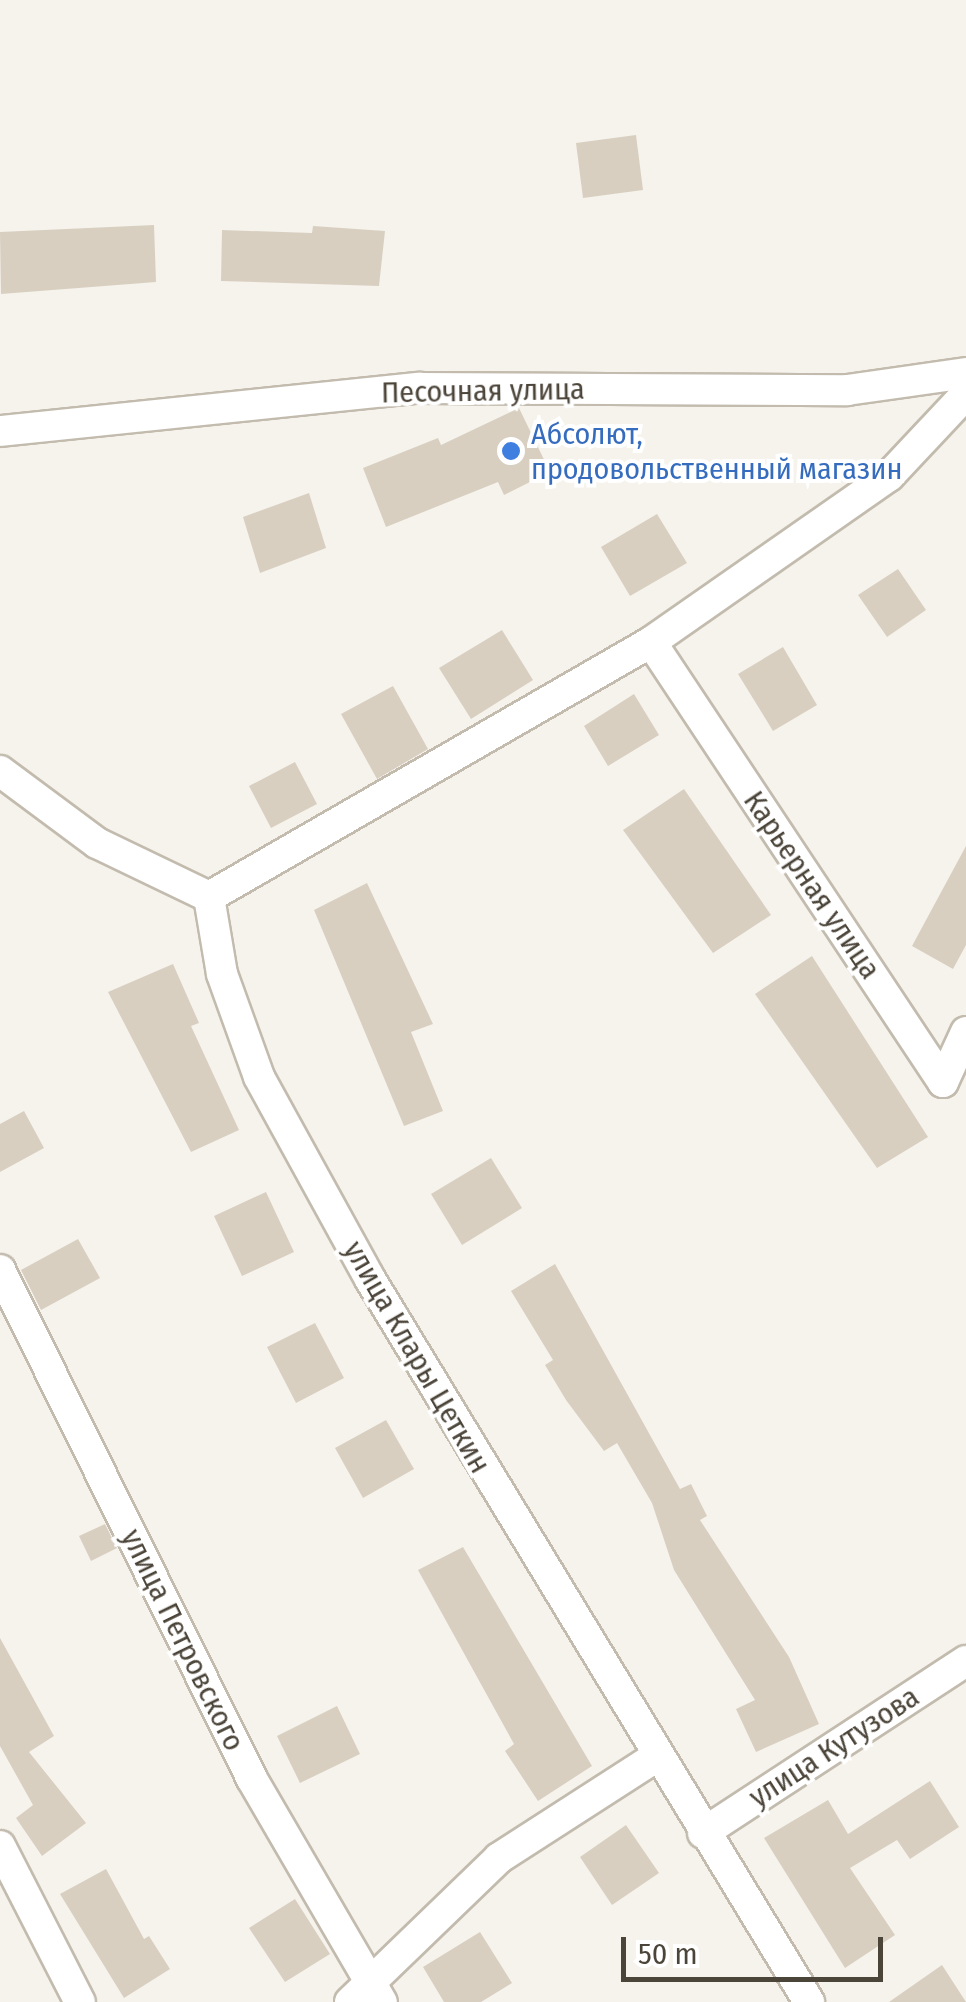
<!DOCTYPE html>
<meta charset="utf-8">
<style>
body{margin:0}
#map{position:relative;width:966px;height:2002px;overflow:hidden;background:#f6f3ec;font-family:"Fira Sans Condensed",sans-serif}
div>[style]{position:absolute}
.building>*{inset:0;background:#d8cfc1}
.roads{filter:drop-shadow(2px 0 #c2bbae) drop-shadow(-2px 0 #c2bbae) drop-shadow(0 2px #c2bbae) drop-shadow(0 -2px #c2bbae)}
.minor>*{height:30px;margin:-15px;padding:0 15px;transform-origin:15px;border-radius:15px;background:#fff}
.dots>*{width:28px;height:28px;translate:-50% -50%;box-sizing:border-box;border:5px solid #fff;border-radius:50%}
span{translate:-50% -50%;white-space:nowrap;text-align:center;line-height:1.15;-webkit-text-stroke:8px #fff;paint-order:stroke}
.street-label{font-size:30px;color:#4b4439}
.shop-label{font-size:30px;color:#366cbe}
.left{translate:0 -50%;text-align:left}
.scale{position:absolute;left:621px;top:1937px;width:262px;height:45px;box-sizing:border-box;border:5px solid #4b4439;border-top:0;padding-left:12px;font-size:30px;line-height:35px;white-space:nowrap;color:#4b4439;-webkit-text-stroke:8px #fff;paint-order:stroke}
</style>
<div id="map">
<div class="building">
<i style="clip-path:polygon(636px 135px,643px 190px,583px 198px,576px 143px)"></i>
<i style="clip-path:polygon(154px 225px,156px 282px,1px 294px,0 232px)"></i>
<i style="clip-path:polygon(313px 226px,385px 231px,379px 286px,221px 281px,222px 230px,312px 233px)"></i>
<i style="clip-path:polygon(519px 408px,550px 472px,504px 495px,498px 482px,386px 527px,363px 468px,438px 438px,441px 445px)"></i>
<i style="clip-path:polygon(309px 493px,326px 548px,260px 573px,243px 517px)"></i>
<i style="clip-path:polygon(657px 514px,687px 563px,630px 596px,601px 547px)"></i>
<i style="clip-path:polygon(898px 569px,926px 610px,887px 637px,858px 595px)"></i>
<i style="clip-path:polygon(502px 630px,533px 680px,471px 719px,439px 668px)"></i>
<i style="clip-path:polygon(783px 647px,817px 705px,773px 731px,738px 674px)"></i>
<i style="clip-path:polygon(393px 686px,428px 749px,377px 779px,341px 714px)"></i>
<i style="clip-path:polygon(634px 694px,659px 735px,608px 766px,584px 726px)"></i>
<i style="clip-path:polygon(295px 762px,317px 804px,271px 828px,249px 786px)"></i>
<i style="clip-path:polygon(684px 789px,771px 915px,713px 953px,623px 830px)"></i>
<i style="clip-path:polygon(966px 846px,966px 945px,953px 969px,912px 946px)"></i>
<i style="clip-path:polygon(367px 883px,433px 1024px,411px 1032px,443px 1111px,404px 1126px,314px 910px)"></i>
<i style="clip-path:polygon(812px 956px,928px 1137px,877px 1168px,755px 994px)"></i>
<i style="clip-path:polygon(173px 964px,199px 1023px,191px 1026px,239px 1130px,191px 1152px,108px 992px)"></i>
<i style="clip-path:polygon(24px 1111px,44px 1148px,0 1172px,0 1124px)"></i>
<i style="clip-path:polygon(491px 1158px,522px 1208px,462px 1245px,431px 1194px)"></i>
<i style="clip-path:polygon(266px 1192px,294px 1252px,242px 1276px,214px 1216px)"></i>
<i style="clip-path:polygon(78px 1239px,100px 1278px,41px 1310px,21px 1270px)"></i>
<i style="clip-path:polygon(555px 1264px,680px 1489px,691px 1484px,707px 1516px,700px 1520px,789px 1657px,819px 1724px,756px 1752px,736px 1709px,755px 1700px,674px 1570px,652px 1503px,617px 1443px,604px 1451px,566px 1400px,545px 1365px,553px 1360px,511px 1291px)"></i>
<i style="clip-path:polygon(315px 1323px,344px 1378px,296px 1403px,267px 1347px)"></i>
<i style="clip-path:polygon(386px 1420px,414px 1469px,363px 1498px,335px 1448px)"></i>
<i style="clip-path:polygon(105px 1524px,117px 1548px,91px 1561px,79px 1536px)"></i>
<i style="clip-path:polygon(463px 1547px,592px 1766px,538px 1801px,505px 1751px,514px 1744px,418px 1570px)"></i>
<i style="clip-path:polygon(0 1638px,54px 1736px,29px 1752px,86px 1823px,42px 1856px,16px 1818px,33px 1805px,0 1746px)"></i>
<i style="clip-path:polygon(337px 1706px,360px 1754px,300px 1783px,277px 1736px)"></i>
<i style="clip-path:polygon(930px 1781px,959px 1827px,910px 1859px,897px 1840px,850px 1868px,895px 1935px,845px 1968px,764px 1838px,828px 1800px,848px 1834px)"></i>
<i style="clip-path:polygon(626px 1825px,659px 1873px,612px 1905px,580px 1857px)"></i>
<i style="clip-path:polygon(106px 1869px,144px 1939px,149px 1936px,170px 1969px,124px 1998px,60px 1894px)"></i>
<i style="clip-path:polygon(295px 1899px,330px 1954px,285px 1982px,249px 1928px)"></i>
<i style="clip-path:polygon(480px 1932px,512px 1983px,481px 2002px,444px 2002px,423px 1967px)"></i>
<i style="clip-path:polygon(942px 1965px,966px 2002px,889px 2002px)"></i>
</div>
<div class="roads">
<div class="minor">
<i style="left:0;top:431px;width:421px;rotate:-5.9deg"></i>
<i style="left:419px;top:388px;width:428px;rotate:0.3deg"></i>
<i style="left:847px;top:390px;width:120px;rotate:-8.1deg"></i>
<i style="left:651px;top:642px;width:528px;rotate:56.43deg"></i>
<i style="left:943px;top:1082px;width:55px;rotate:-65.3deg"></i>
<i style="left:0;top:771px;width:121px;rotate:36.6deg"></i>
<i style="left:97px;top:843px;width:124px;rotate:25.7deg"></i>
<i style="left:209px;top:897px;width:78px;rotate:80.4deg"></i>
<i style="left:222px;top:974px;width:109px;rotate:70.2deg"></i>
<i style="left:259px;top:1077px;width:230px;rotate:61.2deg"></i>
<i style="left:370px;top:1279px;width:846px;rotate:58.73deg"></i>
<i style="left:209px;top:897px;width:510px;rotate:-29.98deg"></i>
<i style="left:651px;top:642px;width:290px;rotate:-34.9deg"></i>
<i style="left:889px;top:476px;width:112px;rotate:-46.8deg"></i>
<i style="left:0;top:1270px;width:568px;rotate:63.66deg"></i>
<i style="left:252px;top:1779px;width:258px;rotate:59.8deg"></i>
<i style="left:703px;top:1833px;width:314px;rotate:-33.2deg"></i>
<i style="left:0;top:1846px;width:175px;rotate:62.9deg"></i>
<i style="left:350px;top:2002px;width:207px;rotate:-44deg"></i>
<i style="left:499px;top:1858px;width:187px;rotate:-32.8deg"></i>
</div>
</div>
<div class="dots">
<i style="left:511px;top:451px;background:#3f7fe0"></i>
</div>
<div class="street-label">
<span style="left:483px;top:391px;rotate:-1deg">Песочная улица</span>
<span style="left:812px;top:885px;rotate:56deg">Карьерная улица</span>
<span style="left:417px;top:1357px;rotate:60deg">улица Клары Цеткин</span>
<span style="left:183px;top:1640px;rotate:64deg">улица Петровского</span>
<span style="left:834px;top:1747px;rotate:-33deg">улица Кутузова</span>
</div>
<div class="shop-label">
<span class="left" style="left:531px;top:451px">Абсолют,<br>продовольственный магазин</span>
</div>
<div class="scale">50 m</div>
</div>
